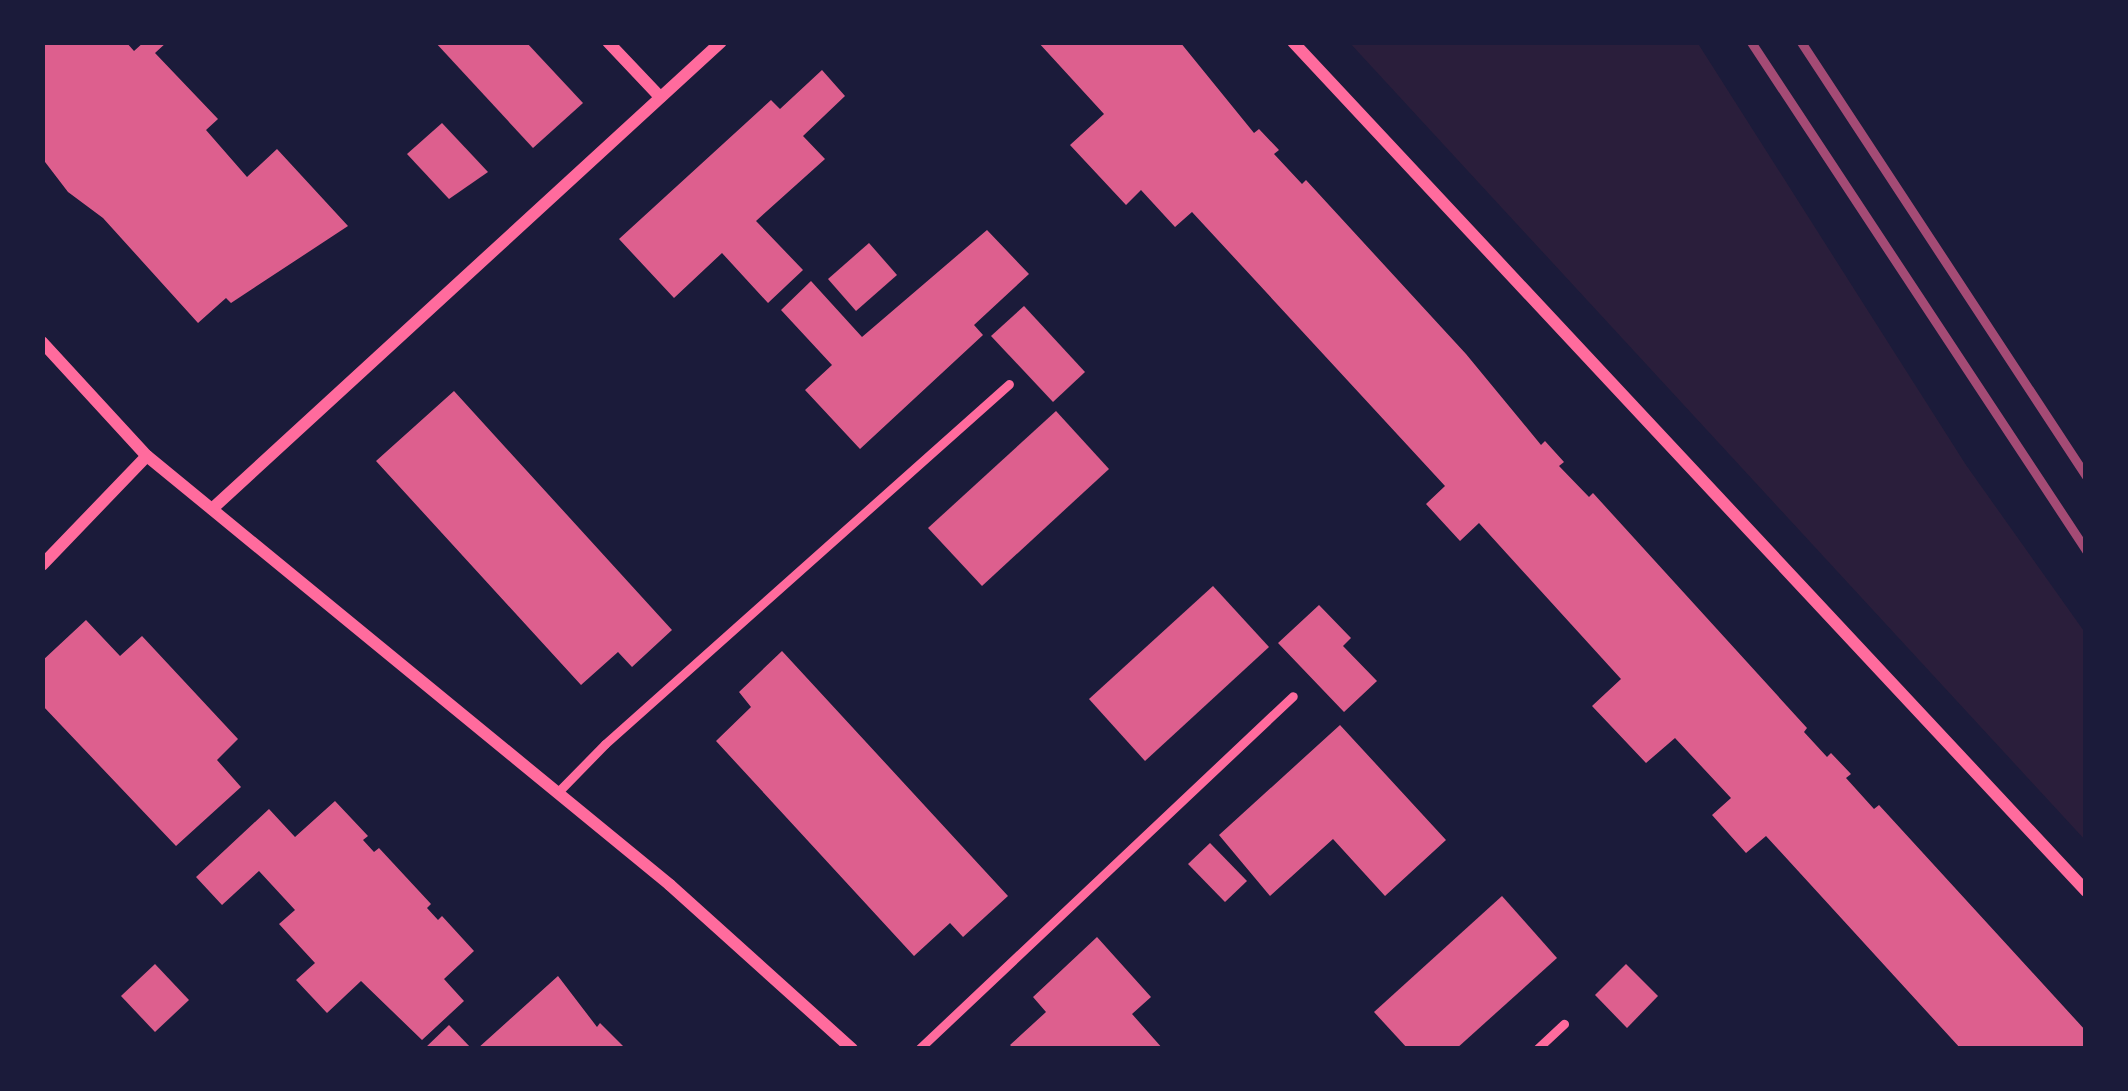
<!DOCTYPE html>
<style>
body{margin:0}
#map{position:relative;width:2128px;height:1091px;overflow:hidden;background:#1b1b3a;font-family:Signika,sans-serif}
div>[style]{position:absolute}
.green>*{inset:0;background:#2a1e3b}
.building>*{inset:0;background:#dd5f8e}
.service>*{height:9px;margin:-4.5px;padding:0 4.5px;transform-origin:4.5px;border-radius:4.5px;background:#ff6b9d}
.minor>*{height:12px;margin:-6px;padding:0 6px;transform-origin:6px;border-radius:6px;background:#ff6b9d}
.rail>*{height:9px;margin:-4.5px;padding:0 4.5px;transform-origin:4.5px;border-radius:4.5px;background:#a44b75}
span{translate:-50% -50%;white-space:nowrap;text-align:center;line-height:1.15;-webkit-text-stroke:12px #1b1b3a;paint-order:stroke}
.frame{position:absolute;inset:0;border:45px solid #1b1b3a;pointer-events:none}
</style>
<div id="map">
<div class="green">
<i style="clip-path:polygon(1349px 42px,1697px 42px,1966px 465px,2086px 634px,2086px 841px)"></i>
</div>
<div class="building">
<i style="clip-path:polygon(42px 42px,126px 42px,134px 51px,144px 42px,167px 42px,155px 53px,218px 119px,206px 130px,247px 177px,277px 149px,348px 226px,231px 303px,226px 298px,198px 323px,103px 218px,68px 192px,42px 158px)"></i>
<i style="clip-path:polygon(435px 42px,526px 42px,583px 103px,533px 148px)"></i>
<i style="clip-path:polygon(1038px 42px,1180px 42px,1254px 133px,1259px 129px,1279px 150px,1274px 154px,1302px 184px,1306px 180px,1466px 354px,1541px 445px,1545px 441px,1564px 462px,1559px 466px,1589px 497px,1593px 493px,1807px 728px,1804px 732px,1827px 757px,1831px 753px,1851px 774px,1846px 778px,1874px 809px,1879px 805px,2086px 1031px,2086px 1049px,1961px 1049px,1766px 836px,1746px 853px,1712px 815px,1731px 798px,1675px 738px,1646px 763px,1592px 706px,1621px 679px,1479px 523px,1460px 541px,1426px 504px,1445px 486px,1229px 252px,1192px 212px,1175px 227px,1141px 190px,1126px 205px,1070px 145px,1104px 114px)"></i>
<i style="clip-path:polygon(822px 70px,845px 96px,803px 136px,825px 159px,756px 221px,803px 270px,768px 303px,722px 253px,674px 298px,619px 239px,771px 100px,780px 109px)"></i>
<i style="clip-path:polygon(442px 123px,488px 172px,449px 199px,407px 154px)"></i>
<i style="clip-path:polygon(987px 230px,1029px 274px,974px 325px,983px 335px,860px 449px,805px 390px,832px 365px,781px 310px,811px 281px,862px 337px)"></i>
<i style="clip-path:polygon(869px 243px,897px 275px,856px 311px,828px 279px)"></i>
<i style="clip-path:polygon(1024px 306px,1085px 372px,1053px 402px,991px 336px)"></i>
<i style="clip-path:polygon(454px 391px,672px 630px,632px 667px,618px 652px,581px 685px,376px 461px)"></i>
<i style="clip-path:polygon(1056px 411px,1109px 469px,982px 586px,928px 528px)"></i>
<i style="clip-path:polygon(1213px 586px,1269px 647px,1145px 761px,1089px 699px)"></i>
<i style="clip-path:polygon(1319px 605px,1351px 638px,1343px 646px,1377px 681px,1344px 712px,1278px 643px)"></i>
<i style="clip-path:polygon(86px 620px,120px 656px,142px 636px,238px 739px,217px 760px,241px 787px,176px 846px,42px 705px,42px 661px)"></i>
<i style="clip-path:polygon(782px 651px,1008px 896px,963px 937px,950px 923px,914px 956px,716px 741px,751px 707px,739px 692px)"></i>
<i style="clip-path:polygon(1340px 725px,1446px 840px,1385px 896px,1333px 839px,1270px 896px,1219px 835px)"></i>
<i style="clip-path:polygon(335px 801px,368px 836px,363px 840px,374px 852px,379px 848px,431px 904px,427px 908px,438px 920px,442px 916px,474px 951px,444px 979px,464px 1001px,422px 1040px,361px 981px,327px 1013px,296px 980px,315px 963px,279px 924px,295px 910px,259px 871px,222px 905px,196px 877px,269px 809px,295px 837px)"></i>
<i style="clip-path:polygon(1210px 843px,1247px 881px,1225px 902px,1188px 864px)"></i>
<i style="clip-path:polygon(1502px 896px,1557px 958px,1456px 1049px,1408px 1049px,1374px 1012px)"></i>
<i style="clip-path:polygon(1097px 937px,1151px 997px,1132px 1014px,1163px 1049px,1014px 1049px,1010px 1045px,1046px 1012px,1033px 997px)"></i>
<i style="clip-path:polygon(155px 964px,189px 1000px,155px 1032px,121px 996px)"></i>
<i style="clip-path:polygon(1626px 964px,1658px 996px,1627px 1028px,1595px 995px)"></i>
<i style="clip-path:polygon(558px 976px,597px 1027px,600px 1023px,626px 1049px,477px 1049px)"></i>
<i style="clip-path:polygon(449px 1025px,472px 1049px,424px 1049px)"></i>
</div>
<div class="service">
<i style="left:558px;top:792px;width:67px;rotate:-45.6deg"></i>
<i style="left:605px;top:744px;width:541px;rotate:-41.7deg"></i>
<i style="left:919px;top:1049px;width:514px;rotate:-43.35deg"></i>
<i style="left:1537px;top:1049px;width:37px;rotate:-43deg"></i>
</div>
<div class="minor">
<i style="left:608px;top:42px;width:76px;rotate:46.6deg"></i>
<i style="left:1293px;top:42px;width:1162px;rotate:46.95deg"></i>
<i style="left:42px;top:342px;width:155px;rotate:47.4deg"></i>
<i style="left:147px;top:456px;width:676px;rotate:39.36deg"></i>
<i style="left:670px;top:885px;width:245px;rotate:42deg"></i>
<i style="left:212px;top:509px;width:691px;rotate:-42.54deg"></i>
<i style="left:42px;top:565px;width:151px;rotate:-46.1deg"></i>
</div>
<div class="rail">
<i style="left:1751px;top:42px;width:609px;rotate:56.6deg"></i>
<i style="left:1801px;top:42px;width:519px;rotate:56.71deg"></i>
</div>
<div class="frame"></div>
</div>
